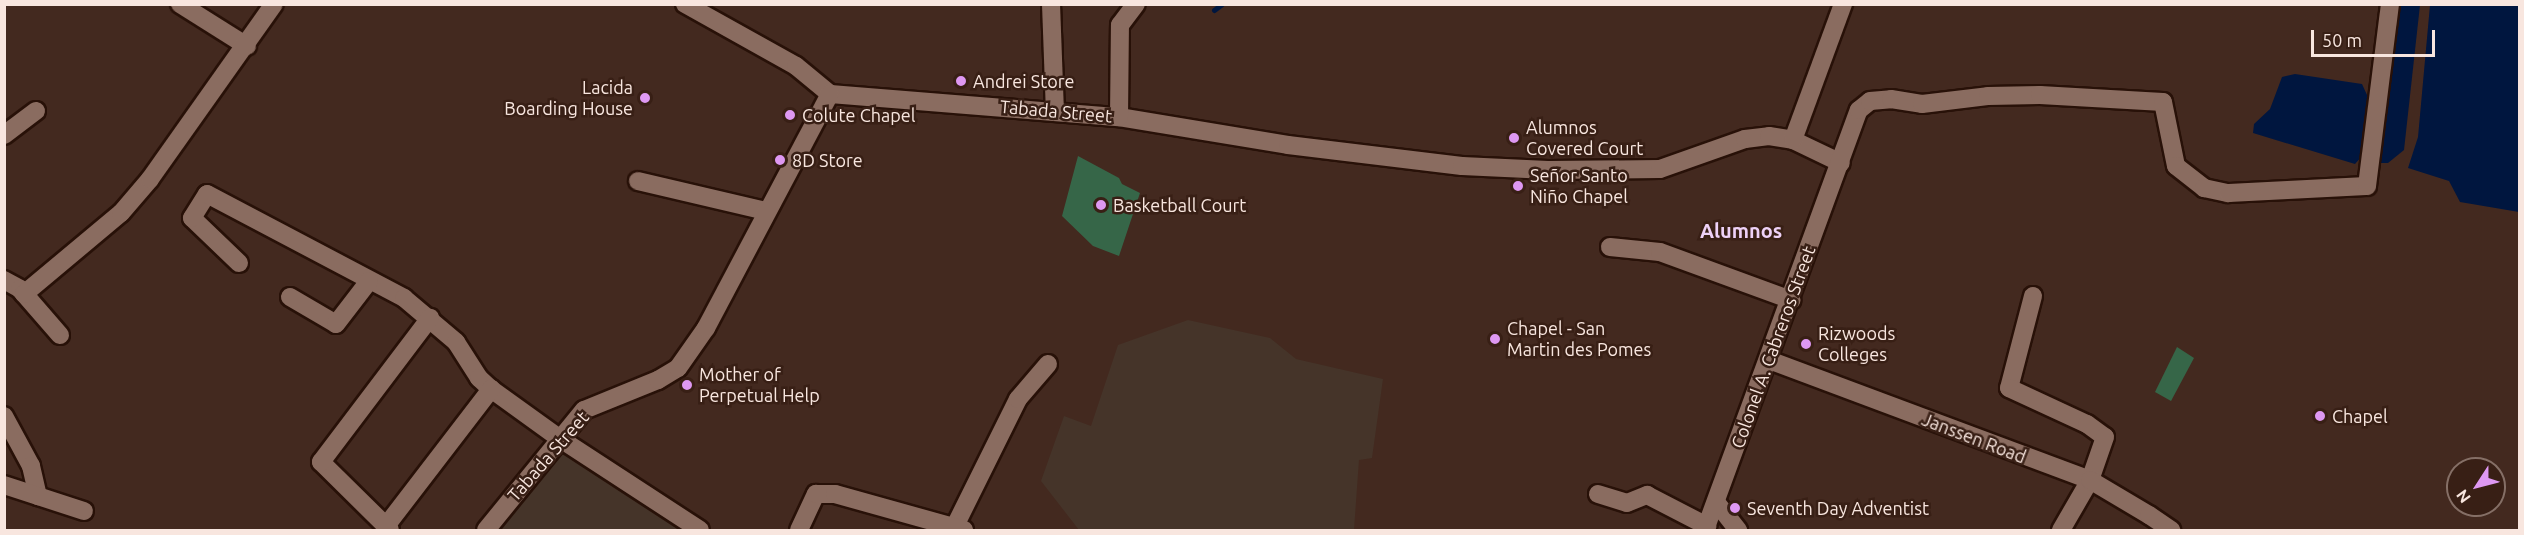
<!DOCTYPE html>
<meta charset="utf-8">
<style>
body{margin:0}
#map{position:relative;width:2524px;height:535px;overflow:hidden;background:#43291f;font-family:Ubuntu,sans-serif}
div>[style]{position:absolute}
.industrial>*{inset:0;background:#453429}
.green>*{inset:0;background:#366648}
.water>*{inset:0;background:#00163f}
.stream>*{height:5px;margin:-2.5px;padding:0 2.5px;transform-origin:2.5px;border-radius:2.5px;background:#00163f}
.roads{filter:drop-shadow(2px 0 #281108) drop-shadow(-2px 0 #281108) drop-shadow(0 2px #281108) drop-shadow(0 -2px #281108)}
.minor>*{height:18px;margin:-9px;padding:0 9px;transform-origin:9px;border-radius:9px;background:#8a6c60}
.dots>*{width:16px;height:16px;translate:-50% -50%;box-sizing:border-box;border:3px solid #381f15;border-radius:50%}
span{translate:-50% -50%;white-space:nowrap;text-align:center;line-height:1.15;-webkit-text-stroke:5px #381f15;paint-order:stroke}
.poi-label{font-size:18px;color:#f8e6df}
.left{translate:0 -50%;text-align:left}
.right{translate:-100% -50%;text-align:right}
.street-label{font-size:18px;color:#f8e6df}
.neighbourhood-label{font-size:20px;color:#eed1f7;font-weight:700}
.frame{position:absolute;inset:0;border:6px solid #f8e6df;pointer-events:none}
.north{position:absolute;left:2446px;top:457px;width:60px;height:60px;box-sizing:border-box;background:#381f15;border:2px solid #856f66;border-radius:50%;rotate:234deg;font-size:16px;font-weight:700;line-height:24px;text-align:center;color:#f8e6df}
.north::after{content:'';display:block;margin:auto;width:21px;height:27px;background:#de98f2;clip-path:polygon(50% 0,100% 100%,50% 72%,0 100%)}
.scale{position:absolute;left:2311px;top:30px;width:124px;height:27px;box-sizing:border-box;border:3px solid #f8e6df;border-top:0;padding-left:8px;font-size:18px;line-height:21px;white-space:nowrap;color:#f8e6df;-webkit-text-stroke:4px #381f15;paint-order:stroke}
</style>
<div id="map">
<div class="industrial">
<i style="clip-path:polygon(1188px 320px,1270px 338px,1296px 359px,1383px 379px,1372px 458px,1359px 460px,1354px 530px,1079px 530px,1041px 481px,1064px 416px,1091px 426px,1118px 345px)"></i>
<i style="clip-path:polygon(560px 449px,681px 530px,497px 530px)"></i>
</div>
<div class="green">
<i style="clip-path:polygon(1078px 156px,1119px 178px,1122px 184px,1140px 193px,1119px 256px,1093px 246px,1062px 216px)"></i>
<i style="clip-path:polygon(2177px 347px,2194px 358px,2171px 401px,2155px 392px)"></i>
</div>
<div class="water">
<i style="clip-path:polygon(2397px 5px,2420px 5px,2404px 150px,2388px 163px,2377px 163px)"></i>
<i style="clip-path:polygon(2430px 5px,2519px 5px,2519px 212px,2460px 202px,2449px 181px,2408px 168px,2418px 137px)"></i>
<i style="clip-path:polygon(2295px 74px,2362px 84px,2372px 106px,2363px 155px,2355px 164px,2253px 133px,2254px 124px,2270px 109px,2282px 77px)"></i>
</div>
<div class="stream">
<i style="left:1214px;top:10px;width:10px;rotate:-37deg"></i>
</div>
<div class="roads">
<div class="minor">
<i style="left:180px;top:4px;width:79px;rotate:32.1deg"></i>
<i style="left:685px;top:4px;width:127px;rotate:29.2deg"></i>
<i style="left:796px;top:66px;width:44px;rotate:39.5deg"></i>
<i style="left:1051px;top:4px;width:107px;rotate:87.9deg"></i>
<i style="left:830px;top:94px;width:290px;rotate:4.6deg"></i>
<i style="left:1119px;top:117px;width:171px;rotate:9.4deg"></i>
<i style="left:1288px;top:145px;width:175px;rotate:6.9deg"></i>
<i style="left:1462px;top:166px;width:86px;rotate:2.7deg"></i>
<i style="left:1548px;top:170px;width:112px;rotate:-0.5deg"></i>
<i style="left:1660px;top:169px;width:90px;rotate:-19.4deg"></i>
<i style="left:1745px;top:139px;width:24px;rotate:-7deg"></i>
<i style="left:1769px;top:136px;width:24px;rotate:9deg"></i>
<i style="left:1793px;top:140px;width:53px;rotate:25.6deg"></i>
<i style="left:1119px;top:117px;width:92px;rotate:-89.4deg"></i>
<i style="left:1120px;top:25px;width:26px;rotate:-53deg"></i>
<i style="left:4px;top:135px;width:40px;rotate:-37deg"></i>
<i style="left:1793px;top:140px;width:145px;rotate:-69.8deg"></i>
<i style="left:638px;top:181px;width:131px;rotate:13.2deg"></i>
<i style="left:1610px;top:247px;width:50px;rotate:5.7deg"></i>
<i style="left:1660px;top:252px;width:140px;rotate:20.1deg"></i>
<i style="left:239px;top:263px;width:65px;rotate:-136.2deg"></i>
<i style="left:192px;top:218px;width:28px;rotate:-58deg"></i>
<i style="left:207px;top:194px;width:223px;rotate:27.8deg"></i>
<i style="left:404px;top:298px;width:68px;rotate:40.2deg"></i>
<i style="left:456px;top:342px;width:43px;rotate:57.4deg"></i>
<i style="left:479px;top:378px;width:16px;rotate:43deg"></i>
<i style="left:491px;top:389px;width:84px;rotate:35.8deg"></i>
<i style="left:559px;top:438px;width:168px;rotate:33.1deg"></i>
<i style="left:4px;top:280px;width:18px;rotate:29deg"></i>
<i style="left:20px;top:289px;width:61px;rotate:49deg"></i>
<i style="left:24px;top:294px;width:126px;rotate:-39.9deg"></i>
<i style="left:121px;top:213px;width:45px;rotate:-49.5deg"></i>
<i style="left:150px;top:179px;width:214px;rotate:-54.7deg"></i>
<i style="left:2033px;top:296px;width:95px;rotate:104.6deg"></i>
<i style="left:2009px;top:388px;width:86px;rotate:24.8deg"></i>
<i style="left:2087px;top:424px;width:22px;rotate:36deg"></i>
<i style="left:2105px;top:437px;width:46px;rotate:109.2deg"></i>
<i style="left:2090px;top:480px;width:58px;rotate:120.1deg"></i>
<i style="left:290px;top:297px;width:53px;rotate:30.4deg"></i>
<i style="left:336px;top:324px;width:54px;rotate:-52.5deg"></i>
<i style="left:1769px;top:360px;width:343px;rotate:20.5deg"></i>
<i style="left:2090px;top:480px;width:69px;rotate:30.7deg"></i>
<i style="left:2149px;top:515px;width:27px;rotate:34deg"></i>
<i style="left:4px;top:416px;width:57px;rotate:61.6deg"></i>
<i style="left:31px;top:466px;width:31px;rotate:77deg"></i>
<i style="left:4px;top:485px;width:84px;rotate:18deg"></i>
<i style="left:1598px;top:494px;width:30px;rotate:17deg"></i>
<i style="left:1627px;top:503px;width:22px;rotate:-22deg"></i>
<i style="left:1647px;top:495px;width:68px;rotate:27.3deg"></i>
<i style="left:1716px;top:502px;width:36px;rotate:52deg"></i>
<i style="left:386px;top:526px;width:173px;rotate:-52.5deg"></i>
<i style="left:954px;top:528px;width:144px;rotate:-63.6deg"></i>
<i style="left:1018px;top:399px;width:46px;rotate:-49.4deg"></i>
<i style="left:390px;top:530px;width:97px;rotate:-135.4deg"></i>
<i style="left:321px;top:462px;width:181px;rotate:-52.9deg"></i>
<i style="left:486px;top:530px;width:155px;rotate:-50.8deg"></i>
<i style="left:584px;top:410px;width:80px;rotate:-22.1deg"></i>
<i style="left:658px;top:380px;width:23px;rotate:-31deg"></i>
<i style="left:678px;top:368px;width:49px;rotate:-55deg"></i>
<i style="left:706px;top:328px;width:265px;rotate:-62.1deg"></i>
<i style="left:799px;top:530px;width:40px;rotate:-65deg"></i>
<i style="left:816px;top:494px;width:19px"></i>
<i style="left:835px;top:494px;width:134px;rotate:15.6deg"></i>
<i style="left:1705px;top:530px;width:447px;rotate:-69.9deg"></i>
<i style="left:1859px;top:110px;width:14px;rotate:-39deg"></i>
<i style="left:1870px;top:101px;width:21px;rotate:-5deg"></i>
<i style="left:1891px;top:99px;width:31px;rotate:9deg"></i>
<i style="left:1922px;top:104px;width:66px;rotate:-6.9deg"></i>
<i style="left:1988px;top:96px;width:52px;rotate:-1.1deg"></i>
<i style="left:2040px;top:95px;width:123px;rotate:3.3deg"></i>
<i style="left:2163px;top:102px;width:65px;rotate:78.5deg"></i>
<i style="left:2176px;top:166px;width:36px;rotate:38deg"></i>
<i style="left:2204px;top:188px;width:25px;rotate:12deg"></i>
<i style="left:2228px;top:193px;width:139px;rotate:-2.9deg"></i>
<i style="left:2367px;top:186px;width:183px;rotate:-82.8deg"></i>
</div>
</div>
<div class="dots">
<i style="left:961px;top:81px;background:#de98f2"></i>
<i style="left:645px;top:98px;background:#de98f2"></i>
<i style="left:790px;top:115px;background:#de98f2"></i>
<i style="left:1514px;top:138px;background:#de98f2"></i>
<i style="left:780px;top:160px;background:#de98f2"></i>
<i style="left:1518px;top:186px;background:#de98f2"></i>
<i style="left:1101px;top:205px;background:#de98f2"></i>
<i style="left:1495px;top:339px;background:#de98f2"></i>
<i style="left:1806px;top:344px;background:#de98f2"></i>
<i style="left:687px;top:385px;background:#de98f2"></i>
<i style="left:2320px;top:416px;background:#de98f2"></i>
<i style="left:1735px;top:508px;background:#de98f2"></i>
</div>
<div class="poi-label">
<span class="left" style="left:973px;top:81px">Andrei Store</span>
<span class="right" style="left:633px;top:98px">Lacida<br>Boarding House</span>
<span class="left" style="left:802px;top:115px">Colute Chapel</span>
<span class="left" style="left:1526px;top:138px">Alumnos<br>Covered Court</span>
<span class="left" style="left:792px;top:160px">8D Store</span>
<span class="left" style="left:1530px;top:186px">Señor Santo<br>Niño Chapel</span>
<span class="left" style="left:1113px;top:205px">Basketball Court</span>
<span class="left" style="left:1507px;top:339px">Chapel - San<br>Martin des Pomes</span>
<span class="left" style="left:1818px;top:344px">Rizwoods<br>Colleges</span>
<span class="left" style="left:699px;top:385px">Mother of<br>Perpetual Help</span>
<span class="left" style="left:2332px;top:416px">Chapel</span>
<span class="left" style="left:1747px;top:508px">Seventh Day Adventist</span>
</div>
<div class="street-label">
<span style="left:1056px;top:111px;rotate:5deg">Tabada Street</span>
<span style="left:1773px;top:347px;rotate:-70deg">Colonel A. Cabreros Street</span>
<span style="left:1974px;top:438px;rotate:21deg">Janssen Road</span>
<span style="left:548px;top:456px;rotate:-49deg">Tabada Street</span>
</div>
<div class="neighbourhood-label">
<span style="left:1741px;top:230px">Alumnos</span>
</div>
<div class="frame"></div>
<div class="north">N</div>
<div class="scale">50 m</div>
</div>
